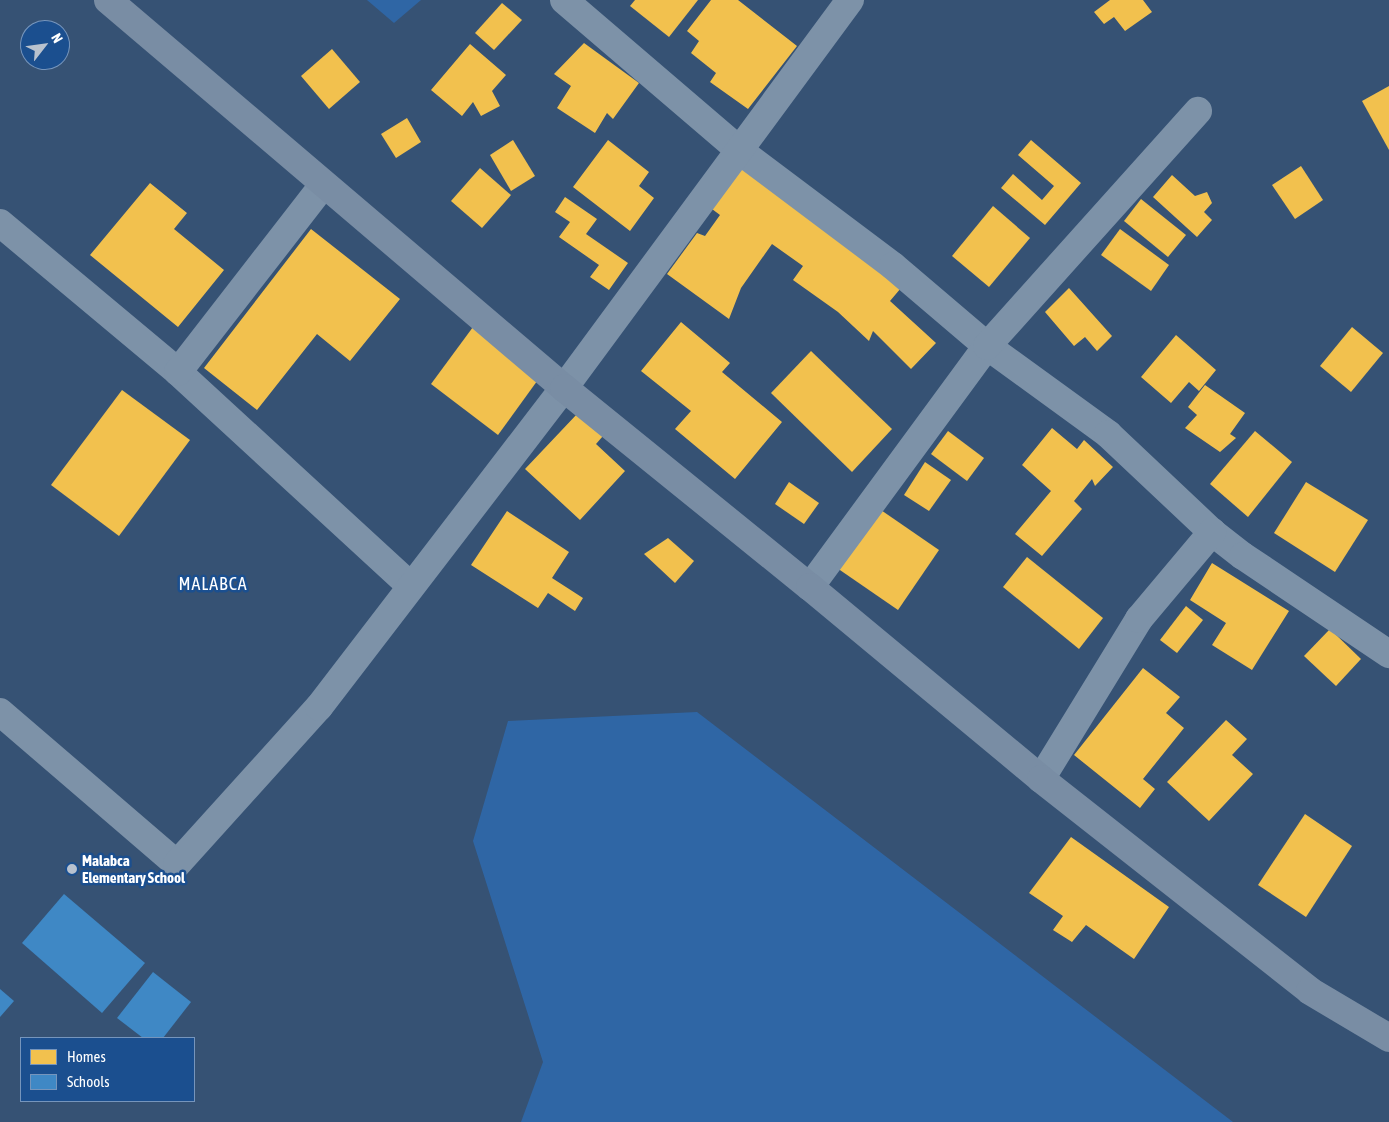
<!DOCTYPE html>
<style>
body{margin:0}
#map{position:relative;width:1389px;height:1122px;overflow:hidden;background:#365274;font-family:"Asap Condensed",sans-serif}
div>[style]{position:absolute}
.green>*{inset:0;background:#2f66a5}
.homes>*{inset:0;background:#f2c14e}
.schools>*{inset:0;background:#3f88c5}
.street>*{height:28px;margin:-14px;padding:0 14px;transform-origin:14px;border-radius:14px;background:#7d92a8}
.secondary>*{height:28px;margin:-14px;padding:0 14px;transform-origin:14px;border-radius:14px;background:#798da4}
.dots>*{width:14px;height:14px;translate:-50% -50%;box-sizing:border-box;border:2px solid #1b4f8f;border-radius:50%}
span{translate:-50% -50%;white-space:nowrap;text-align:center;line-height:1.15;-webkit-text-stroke:5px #1b4f8f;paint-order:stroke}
.poi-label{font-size:15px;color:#fff;font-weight:700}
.left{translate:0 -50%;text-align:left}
.quarter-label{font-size:18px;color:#fff;letter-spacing:1px}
.legend{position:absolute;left:20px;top:1037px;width:175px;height:65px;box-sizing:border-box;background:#1b4f8f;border:1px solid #7695bc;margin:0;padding:6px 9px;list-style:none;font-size:15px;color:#fff}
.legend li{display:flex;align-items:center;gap:10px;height:25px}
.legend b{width:25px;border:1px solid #7695bc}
.north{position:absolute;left:20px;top:20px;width:50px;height:50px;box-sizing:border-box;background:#1b4f8f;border:1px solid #7695bc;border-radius:50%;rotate:60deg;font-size:14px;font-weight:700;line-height:20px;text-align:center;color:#fff}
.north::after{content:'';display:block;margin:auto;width:18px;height:22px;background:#b9c2ce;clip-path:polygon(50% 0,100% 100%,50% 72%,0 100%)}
</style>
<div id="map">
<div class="green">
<i style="clip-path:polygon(367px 0,421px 0,394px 23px)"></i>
<i style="clip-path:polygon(697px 712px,1233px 1122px,521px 1122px,543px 1062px,473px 841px,508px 721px)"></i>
</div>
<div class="homes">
<i style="clip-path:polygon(635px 0,698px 0,669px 37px,630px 6px)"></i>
<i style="clip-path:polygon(711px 0,738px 0,797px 46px,748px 109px,710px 82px,716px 73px,691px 53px,699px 41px,687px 31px)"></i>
<i style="clip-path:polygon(1110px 0,1143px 0,1152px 12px,1125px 31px,1114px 17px,1104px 24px,1094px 12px)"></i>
<i style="clip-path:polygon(502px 3px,522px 20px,494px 50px,475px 33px)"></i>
<i style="clip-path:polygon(584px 43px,639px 83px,613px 119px,607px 113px,595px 133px,557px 108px,571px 86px,554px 74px)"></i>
<i style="clip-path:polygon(470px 44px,506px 75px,492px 91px,500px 106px,481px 116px,473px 102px,462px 116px,431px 90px)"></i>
<i style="clip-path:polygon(332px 49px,360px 82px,329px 109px,301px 76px)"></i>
<i style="clip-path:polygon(1389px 86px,1389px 150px,1362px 101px)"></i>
<i style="clip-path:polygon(407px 118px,421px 142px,396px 158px,381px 134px)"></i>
<i style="clip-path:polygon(513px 140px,535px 176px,511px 191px,490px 155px)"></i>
<i style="clip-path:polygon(608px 140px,649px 172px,639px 186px,654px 198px,630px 231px,573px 187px)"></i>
<i style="clip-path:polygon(1031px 140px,1081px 183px,1045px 225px,1001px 188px,1013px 174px,1042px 200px,1054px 186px,1018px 155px)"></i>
<i style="clip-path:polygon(739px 163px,901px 288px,890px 301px,936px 343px,911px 369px,873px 331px,869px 341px,838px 312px,793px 280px,803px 266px,772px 244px,741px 288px,729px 319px,667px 274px,697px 233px,705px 236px,720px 215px,708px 206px)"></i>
<i style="clip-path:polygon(1301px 166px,1323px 200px,1295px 219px,1272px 185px)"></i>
<i style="clip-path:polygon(480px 168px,511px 195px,482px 228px,451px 201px)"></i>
<i style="clip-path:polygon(1172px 175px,1195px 196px,1207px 192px,1212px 203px,1204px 212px,1212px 220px,1197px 237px,1153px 197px)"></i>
<i style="clip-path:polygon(150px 183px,187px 213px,174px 229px,224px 270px,178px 327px,90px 255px)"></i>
<i style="clip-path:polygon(565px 197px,597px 219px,586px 234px,628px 263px,609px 290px,590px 277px,599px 265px,559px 237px,570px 222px,555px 212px)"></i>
<i style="clip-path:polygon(1141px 199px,1186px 235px,1168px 257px,1124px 221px)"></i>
<i style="clip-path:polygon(993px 206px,1030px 238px,989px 287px,952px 256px)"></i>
<i style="clip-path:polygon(311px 229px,400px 299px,350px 361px,317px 334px,257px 410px,204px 368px)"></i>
<i style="clip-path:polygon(1120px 229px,1169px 265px,1151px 291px,1101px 255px)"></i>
<i style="clip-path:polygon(1069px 288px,1112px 336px,1097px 351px,1085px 337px,1074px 346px,1045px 312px)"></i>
<i style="clip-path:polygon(681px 322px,730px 363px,722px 372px,782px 422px,735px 479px,675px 429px,691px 411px,641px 371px)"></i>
<i style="clip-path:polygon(473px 327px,540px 377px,498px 435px,431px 384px)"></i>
<i style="clip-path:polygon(1352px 327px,1383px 353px,1351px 392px,1320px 366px)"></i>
<i style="clip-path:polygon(1176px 335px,1216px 370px,1199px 391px,1189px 382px,1171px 403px,1141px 377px)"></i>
<i style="clip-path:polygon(811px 351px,892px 429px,852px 472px,771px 393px)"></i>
<i style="clip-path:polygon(1205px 385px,1245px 413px,1230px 434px,1236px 438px,1220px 452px,1185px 428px,1197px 415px,1188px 407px)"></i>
<i style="clip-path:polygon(122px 390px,190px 440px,119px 536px,51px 485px)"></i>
<i style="clip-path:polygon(578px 413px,603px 436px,596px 444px,625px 471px,580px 520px,525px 469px)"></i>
<i style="clip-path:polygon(1052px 428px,1077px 449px,1084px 440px,1113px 467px,1095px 486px,1092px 479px,1074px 501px,1082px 509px,1042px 556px,1015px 534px,1051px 491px,1022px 465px)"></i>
<i style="clip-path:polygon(948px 431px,984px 458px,967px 481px,931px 454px)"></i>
<i style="clip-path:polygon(1255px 431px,1292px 462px,1248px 517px,1210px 484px)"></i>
<i style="clip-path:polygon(925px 462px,951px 480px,929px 511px,904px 495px)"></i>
<i style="clip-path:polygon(789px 482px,819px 503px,804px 524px,775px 504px)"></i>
<i style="clip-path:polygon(1306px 482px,1368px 520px,1335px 572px,1274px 533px)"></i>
<i style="clip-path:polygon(878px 508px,939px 550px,898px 610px,837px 568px)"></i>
<i style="clip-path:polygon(507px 511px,569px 552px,552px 578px,583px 598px,575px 611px,548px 593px,538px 608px,471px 565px)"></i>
<i style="clip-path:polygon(668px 538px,694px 561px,675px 583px,644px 554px)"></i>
<i style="clip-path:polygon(1027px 557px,1103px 618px,1079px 649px,1003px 587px)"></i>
<i style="clip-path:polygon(1212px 563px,1289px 611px,1252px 670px,1212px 645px,1226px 623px,1190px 600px)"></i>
<i style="clip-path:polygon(1186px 606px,1203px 620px,1177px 653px,1160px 640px)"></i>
<i style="clip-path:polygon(1330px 629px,1361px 659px,1336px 686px,1304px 656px)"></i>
<i style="clip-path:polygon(1143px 668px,1180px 697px,1166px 713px,1184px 728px,1143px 779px,1155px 789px,1140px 808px,1074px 755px)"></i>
<i style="clip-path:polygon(1226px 720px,1247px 739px,1232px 755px,1253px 774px,1209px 821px,1167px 782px)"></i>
<i style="clip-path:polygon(1305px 814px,1352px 846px,1306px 917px,1258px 885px)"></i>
<i style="clip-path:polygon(1071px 837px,1169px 907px,1134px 959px,1086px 925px,1072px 942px,1053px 930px,1063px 916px,1029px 893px)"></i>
</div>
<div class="schools">
<i style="clip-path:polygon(64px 894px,145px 963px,102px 1013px,22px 943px)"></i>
<i style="clip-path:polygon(153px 972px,191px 1002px,163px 1038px,143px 1038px,117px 1018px)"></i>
<i style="clip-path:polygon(0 989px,14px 1001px,0 1017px)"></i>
</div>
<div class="street">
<i style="left:564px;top:0;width:232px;rotate:40.6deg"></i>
<i style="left:740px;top:151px;width:191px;rotate:36.9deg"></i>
<i style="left:893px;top:266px;width:123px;rotate:40.4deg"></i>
<i style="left:987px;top:346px;width:150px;rotate:36deg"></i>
<i style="left:1108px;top:434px;width:143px;rotate:43.3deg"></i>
<i style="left:1212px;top:532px;width:39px;rotate:38deg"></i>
<i style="left:1243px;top:556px;width:176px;rotate:33.9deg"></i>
<i style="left:0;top:223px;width:232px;rotate:39.9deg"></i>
<i style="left:178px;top:372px;width:316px;rotate:42.6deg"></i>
<i style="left:178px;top:372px;width:237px;rotate:-52.2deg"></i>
<i style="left:810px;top:587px;width:299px;rotate:-53.7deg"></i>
<i style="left:987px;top:346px;width:316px;rotate:-48.1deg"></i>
<i style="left:0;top:712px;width:233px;rotate:40.7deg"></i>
<i style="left:177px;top:864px;width:212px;rotate:-47.9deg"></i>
<i style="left:319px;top:707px;width:402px;rotate:-52.5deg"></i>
<i style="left:564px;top:388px;width:482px;rotate:-53.6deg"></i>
<i style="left:1041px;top:779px;width:188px;rotate:-58.5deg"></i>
<i style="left:1139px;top:619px;width:114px;rotate:-50deg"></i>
</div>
<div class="secondary">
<i style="left:108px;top:0;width:599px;rotate:40.39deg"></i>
<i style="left:564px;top:388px;width:316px;rotate:39deg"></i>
<i style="left:810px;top:587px;width:300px;rotate:39.7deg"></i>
<i style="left:1041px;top:779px;width:342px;rotate:38.2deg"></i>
<i style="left:1310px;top:991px;width:92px;rotate:30.7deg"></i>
</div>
<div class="dots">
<i style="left:72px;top:869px;background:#b9c2ce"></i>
</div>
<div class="poi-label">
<span class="left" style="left:82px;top:869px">Malabca<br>Elementary School</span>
</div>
<div class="quarter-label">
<span style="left:213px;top:584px">MALABCA</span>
</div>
<ul class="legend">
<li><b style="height:14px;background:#f2c14e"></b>Homes</li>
<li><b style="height:14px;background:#3f88c5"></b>Schools</li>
</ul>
<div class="north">N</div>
</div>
